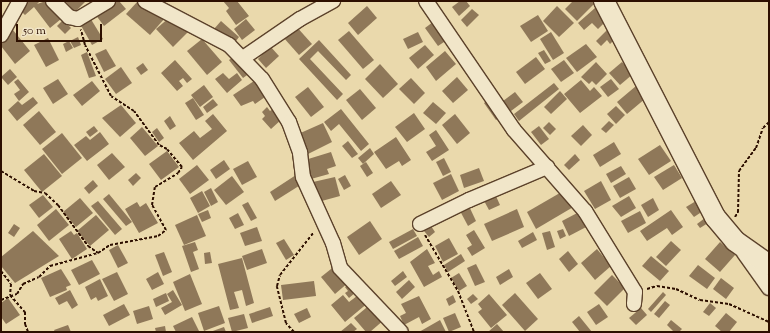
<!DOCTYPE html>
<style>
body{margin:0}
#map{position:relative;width:770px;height:333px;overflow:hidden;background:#ead9ac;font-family:"Sorts Mill Goudy",serif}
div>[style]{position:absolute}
.building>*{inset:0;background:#8f7859}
.path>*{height:2px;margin-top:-1px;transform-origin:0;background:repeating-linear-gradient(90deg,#2d0f00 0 3px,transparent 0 5px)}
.roads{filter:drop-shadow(1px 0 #5c422b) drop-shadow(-1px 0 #5c422b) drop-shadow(0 1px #5c422b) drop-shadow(0 -1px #5c422b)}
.street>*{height:14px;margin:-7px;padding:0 7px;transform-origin:7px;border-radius:7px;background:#f1e6c9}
.secondary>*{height:20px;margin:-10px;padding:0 10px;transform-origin:10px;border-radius:10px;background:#f1e6c9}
span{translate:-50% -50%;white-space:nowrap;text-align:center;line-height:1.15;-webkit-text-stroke:3.5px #f1e6c9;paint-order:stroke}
.frame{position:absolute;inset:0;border:2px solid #2d0f00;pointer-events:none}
.scale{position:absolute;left:16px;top:24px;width:86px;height:18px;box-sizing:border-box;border:2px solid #2d0f00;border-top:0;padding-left:5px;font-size:12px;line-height:14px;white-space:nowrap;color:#2d0f00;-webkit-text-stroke:3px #f1e6c9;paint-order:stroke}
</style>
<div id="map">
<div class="building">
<i style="clip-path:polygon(27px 1px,40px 1px,37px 4px,46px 1px,61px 19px,50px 28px,34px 7px,25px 15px,19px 9px)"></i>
<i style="clip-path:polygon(65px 1px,86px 1px,75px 12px)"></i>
<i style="clip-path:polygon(112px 1px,119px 1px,126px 9px,104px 26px,95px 14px)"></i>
<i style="clip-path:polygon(138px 1px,165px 18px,150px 35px,126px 14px)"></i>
<i style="clip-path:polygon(223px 1px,237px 1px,249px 16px,236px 25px,226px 11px,229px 8px)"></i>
<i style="clip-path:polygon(460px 1px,466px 1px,470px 6px,459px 16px,452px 7px)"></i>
<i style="clip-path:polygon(573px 1px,595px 1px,596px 2px,577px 21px,565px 9px)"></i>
<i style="clip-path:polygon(367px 6px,377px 18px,358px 35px,348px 23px)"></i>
<i style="clip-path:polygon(557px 6px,574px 23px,559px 37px,543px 21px)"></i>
<i style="clip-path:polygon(595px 8px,607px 20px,598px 29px,592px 23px,584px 30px,578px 23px)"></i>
<i style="clip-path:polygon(472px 9px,479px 15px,467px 27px,461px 20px)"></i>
<i style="clip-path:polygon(538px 15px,548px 31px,531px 42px,520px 26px)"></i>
<i style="clip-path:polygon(89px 16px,103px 39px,92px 45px,79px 22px)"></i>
<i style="clip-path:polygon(170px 17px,189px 31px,173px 47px,156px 29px)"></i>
<i style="clip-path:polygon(246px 19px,255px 30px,242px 40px,234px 29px)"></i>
<i style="clip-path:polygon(63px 20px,71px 28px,65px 34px,57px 26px)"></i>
<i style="clip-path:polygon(221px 21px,239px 37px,233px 45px,214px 29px)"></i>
<i style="clip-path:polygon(433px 22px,447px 40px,438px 46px,425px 28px)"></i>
<i style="clip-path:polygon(295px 25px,312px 44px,299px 55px,283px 37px)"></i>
<i style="clip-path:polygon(608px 29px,616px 38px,610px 44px,607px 40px,601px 46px,596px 41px)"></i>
<i style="clip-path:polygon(13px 30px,30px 51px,15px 64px,1px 46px,1px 40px)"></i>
<i style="clip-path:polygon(349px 31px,374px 60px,363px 69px,338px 40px)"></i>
<i style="clip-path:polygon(418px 32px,423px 42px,408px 49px,403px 39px)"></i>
<i style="clip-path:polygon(551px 32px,564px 53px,553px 60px,540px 39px)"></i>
<i style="clip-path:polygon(78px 37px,81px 45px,74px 48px,70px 41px)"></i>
<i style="clip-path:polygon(48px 38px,59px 60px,46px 67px,34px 45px)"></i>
<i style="clip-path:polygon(202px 39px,222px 62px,207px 75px,187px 51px)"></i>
<i style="clip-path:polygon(319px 40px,351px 75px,346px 80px,318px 51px,310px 59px,343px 94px,337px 100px,299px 59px)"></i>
<i style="clip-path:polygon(69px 41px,73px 48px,66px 52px,63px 44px)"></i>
<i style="clip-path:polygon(586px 44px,597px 57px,577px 72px,566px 58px)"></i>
<i style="clip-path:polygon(425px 45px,434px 55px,418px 69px,409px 58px)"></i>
<i style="clip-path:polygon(270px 46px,279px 56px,266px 68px,258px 59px)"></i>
<i style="clip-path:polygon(106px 49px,116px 66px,104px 72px,95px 54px)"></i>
<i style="clip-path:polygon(544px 50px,551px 61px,545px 64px,538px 53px)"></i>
<i style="clip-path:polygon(445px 51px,456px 64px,436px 81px,426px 67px)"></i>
<i style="clip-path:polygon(87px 52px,96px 76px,89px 78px,81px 55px)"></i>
<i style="clip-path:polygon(236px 55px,250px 73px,243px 78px,229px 60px)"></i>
<i style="clip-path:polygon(536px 57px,545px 69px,525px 84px,516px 72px)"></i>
<i style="clip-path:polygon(175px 60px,192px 79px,187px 83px,183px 78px,179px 81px,183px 86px,177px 91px,161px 73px)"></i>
<i style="clip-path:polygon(564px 60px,574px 73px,561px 82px,551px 69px)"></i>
<i style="clip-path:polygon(596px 62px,607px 74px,596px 85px,592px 81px,589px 84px,581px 77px)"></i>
<i style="clip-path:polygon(622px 62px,633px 74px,620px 85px,609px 73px)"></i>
<i style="clip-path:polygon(143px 63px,148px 70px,141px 75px,136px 68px)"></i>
<i style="clip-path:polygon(380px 64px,398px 84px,383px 98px,365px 79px)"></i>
<i style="clip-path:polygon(121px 67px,132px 83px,116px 94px,105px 79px)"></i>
<i style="clip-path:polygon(10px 69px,17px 77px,8px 85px,1px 77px)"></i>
<i style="clip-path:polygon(223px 73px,229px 79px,237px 73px,242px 80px,227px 93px,215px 79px)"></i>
<i style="clip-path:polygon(457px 77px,468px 90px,453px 103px,442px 91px)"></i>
<i style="clip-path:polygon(411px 78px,425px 93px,414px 104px,399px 89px)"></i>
<i style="clip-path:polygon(18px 79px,29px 92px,19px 101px,14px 94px,20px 90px,14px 82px)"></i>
<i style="clip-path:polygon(58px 79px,68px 94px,53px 104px,43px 88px)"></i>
<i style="clip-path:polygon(611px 79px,619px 89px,608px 97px,600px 87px)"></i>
<i style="clip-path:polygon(581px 80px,590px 91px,594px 87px,602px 96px,580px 113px,564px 94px)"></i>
<i style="clip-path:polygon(92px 81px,100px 91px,82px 106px,73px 95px)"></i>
<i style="clip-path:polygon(254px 81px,265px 97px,255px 104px,253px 101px,241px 106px,233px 95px)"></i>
<i style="clip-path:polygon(554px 83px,559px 89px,519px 121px,514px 114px)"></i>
<i style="clip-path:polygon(204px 85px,213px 97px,200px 107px,191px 95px)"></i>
<i style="clip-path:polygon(636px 86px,646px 98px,627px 114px,617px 102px)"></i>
<i style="clip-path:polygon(308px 87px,324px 107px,311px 117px,295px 97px)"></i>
<i style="clip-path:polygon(360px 89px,376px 108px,362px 120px,346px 100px)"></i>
<i style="clip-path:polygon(560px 91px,567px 99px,551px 114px,544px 107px)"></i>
<i style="clip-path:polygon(515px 92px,523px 102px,511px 111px,503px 101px)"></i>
<i style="clip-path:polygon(33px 97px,38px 103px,17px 121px,8px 110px,18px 101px,22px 105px)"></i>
<i style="clip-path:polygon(193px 98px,204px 115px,196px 120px,185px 103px)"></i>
<i style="clip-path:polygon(213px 99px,218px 105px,207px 113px,203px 107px)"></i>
<i style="clip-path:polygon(490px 99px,502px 116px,496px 120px,484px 103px)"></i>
<i style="clip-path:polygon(433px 102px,446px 113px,436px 124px,423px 113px)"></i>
<i style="clip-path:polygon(121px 105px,136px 123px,120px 137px,102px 118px)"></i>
<i style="clip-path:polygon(616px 106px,625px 115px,616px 124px,607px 114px)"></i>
<i style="clip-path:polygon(267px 107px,270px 111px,273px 109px,282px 119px,271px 129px,262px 119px,265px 116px,262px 112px)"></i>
<i style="clip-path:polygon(341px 109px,369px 144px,361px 151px,339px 124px,331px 131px,324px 122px)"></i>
<i style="clip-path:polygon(39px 111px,56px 132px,40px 145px,23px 125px)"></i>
<i style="clip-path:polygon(414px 113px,425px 129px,407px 142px,395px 127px)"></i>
<i style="clip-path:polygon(213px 114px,227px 131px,193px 160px,179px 143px,194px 131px,200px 138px,212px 129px,205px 121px)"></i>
<i style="clip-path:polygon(455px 114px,470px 133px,457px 144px,442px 125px)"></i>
<i style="clip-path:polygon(170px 116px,176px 126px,170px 130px,164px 121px)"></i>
<i style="clip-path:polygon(609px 121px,614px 125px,606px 133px,601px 129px)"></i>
<i style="clip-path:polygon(549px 122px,556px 129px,550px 135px,543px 128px)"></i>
<i style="clip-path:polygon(323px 123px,332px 142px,306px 155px,296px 135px)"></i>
<i style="clip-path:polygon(583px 125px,592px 135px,581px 146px,571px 136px)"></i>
<i style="clip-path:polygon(94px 126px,98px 131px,90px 137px,86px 132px)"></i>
<i style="clip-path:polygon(539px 126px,549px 139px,541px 145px,531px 132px)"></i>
<i style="clip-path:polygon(142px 127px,158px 146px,145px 156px,130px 138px)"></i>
<i style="clip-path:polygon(157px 128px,164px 138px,159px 142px,152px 132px)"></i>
<i style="clip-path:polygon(436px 130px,449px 150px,432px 161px,426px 152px,436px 146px,429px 135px)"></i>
<i style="clip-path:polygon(100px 132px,109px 144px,87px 161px,74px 145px,86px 136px,90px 140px)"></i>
<i style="clip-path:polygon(62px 133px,82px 158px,62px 174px,42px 149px)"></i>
<i style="clip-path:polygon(396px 137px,411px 160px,402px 166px,399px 161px,386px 169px,374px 152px)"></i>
<i style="clip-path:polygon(348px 141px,358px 154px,352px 158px,342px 146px)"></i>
<i style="clip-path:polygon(614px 142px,621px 154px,600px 167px,593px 155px)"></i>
<i style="clip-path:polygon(660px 145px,671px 161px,649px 175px,638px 159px)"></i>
<i style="clip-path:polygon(370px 148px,374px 154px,363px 164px,358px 158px)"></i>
<i style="clip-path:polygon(167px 151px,179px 167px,161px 180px,149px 164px)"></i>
<i style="clip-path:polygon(331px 152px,336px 166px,327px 169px,329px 174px,311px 179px,305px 160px)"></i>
<i style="clip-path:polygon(112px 153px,125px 167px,109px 180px,97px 165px)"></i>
<i style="clip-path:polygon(44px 154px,62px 176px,42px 192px,24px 170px)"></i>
<i style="clip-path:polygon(575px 154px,580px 160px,569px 170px,564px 165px)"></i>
<i style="clip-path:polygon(444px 158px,451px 172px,443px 176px,436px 162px)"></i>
<i style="clip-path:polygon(224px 160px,230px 169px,216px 179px,210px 170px)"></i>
<i style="clip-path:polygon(248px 161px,257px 177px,242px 185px,233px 169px)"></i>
<i style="clip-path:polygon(366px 162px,373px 173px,367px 177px,360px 166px)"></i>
<i style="clip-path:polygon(197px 165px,209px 180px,190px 194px,179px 179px)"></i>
<i style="clip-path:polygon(674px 165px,682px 178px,663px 190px,654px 177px)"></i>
<i style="clip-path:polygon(621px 166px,626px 174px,611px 183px,606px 174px)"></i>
<i style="clip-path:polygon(479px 168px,484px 181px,464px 188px,460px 175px)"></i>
<i style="clip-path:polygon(136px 173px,141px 178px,133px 186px,128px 180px)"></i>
<i style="clip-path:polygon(451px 174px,459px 191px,442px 200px,433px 183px)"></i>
<i style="clip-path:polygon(296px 175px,302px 184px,275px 201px,270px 192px)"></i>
<i style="clip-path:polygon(345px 175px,351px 186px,344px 190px,338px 179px)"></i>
<i style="clip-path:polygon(232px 176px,244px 192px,226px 205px,214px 190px)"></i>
<i style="clip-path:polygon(335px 177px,340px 196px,318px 202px,313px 182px)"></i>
<i style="clip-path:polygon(629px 177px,636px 189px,620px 198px,613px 186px)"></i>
<i style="clip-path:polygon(93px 180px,98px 186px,89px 194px,84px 188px)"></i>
<i style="clip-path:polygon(391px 181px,401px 195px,381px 208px,372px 194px)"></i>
<i style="clip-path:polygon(601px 181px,611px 200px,595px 209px,584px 191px)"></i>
<i style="clip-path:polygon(211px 188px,218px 202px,211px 206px,204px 192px)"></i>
<i style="clip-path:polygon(565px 190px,575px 206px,536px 229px,527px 212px)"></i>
<i style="clip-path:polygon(202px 191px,210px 206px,198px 213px,190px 198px)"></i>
<i style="clip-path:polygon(109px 194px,132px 222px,126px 226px,103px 199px)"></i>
<i style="clip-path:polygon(495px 194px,500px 205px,489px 210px,483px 199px)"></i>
<i style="clip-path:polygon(43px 195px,53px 207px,39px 218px,29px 205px)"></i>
<i style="clip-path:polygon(629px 196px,636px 208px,621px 217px,612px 206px)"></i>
<i style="clip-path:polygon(80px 198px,93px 213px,76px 227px,63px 212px)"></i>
<i style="clip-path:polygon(653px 198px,659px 210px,648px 217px,641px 205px)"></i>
<i style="clip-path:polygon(98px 201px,122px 229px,115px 235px,91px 206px)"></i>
<i style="clip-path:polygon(696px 201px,703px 211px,694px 217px,686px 207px)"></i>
<i style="clip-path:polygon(137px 202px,140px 207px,146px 203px,158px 223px,139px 233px,125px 209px)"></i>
<i style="clip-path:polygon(248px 202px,257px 218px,251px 221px,242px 205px)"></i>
<i style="clip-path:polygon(468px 204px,476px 221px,468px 226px,459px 209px)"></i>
<i style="clip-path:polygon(56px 209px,69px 225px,49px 241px,37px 225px)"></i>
<i style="clip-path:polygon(517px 209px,524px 227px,492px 241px,484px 224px)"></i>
<i style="clip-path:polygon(208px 210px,211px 218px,202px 222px,198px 214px)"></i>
<i style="clip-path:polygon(671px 210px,683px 227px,672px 235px,667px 228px,647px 241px,640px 231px)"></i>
<i style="clip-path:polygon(581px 211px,588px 226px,569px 236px,562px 221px)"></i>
<i style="clip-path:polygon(640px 211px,646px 223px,628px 233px,621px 221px)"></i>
<i style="clip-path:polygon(238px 213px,244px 225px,235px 229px,229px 218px)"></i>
<i style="clip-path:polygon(96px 215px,109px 230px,90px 246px,77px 231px)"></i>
<i style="clip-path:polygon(197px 215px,206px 236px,184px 245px,175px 225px)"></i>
<i style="clip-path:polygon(705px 218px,708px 223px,700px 228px,697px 224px)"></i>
<i style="clip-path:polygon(370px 221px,382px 239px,359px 255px,347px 237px)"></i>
<i style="clip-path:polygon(14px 224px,20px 228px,14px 237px,8px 233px)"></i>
<i style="clip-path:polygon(431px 226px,435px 232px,429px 237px,424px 231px)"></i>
<i style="clip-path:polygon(257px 227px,262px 241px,245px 246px,240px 233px)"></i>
<i style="clip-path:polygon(413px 229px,417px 236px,393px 249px,389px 242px)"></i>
<i style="clip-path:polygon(563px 229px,566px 236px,560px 239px,557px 231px)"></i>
<i style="clip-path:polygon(474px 230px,485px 248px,472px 256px,467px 248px,472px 245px,466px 235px)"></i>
<i style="clip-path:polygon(33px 231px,59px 256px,15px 283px,1px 266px,1px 257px)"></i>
<i style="clip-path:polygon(71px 231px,74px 235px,77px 233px,87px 249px,72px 259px,59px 239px)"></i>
<i style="clip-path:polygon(550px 231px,555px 247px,547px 250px,542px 233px)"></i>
<i style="clip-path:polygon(533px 232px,537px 240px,522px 248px,518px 241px)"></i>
<i style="clip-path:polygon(418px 237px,423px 246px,399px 259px,394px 251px)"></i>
<i style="clip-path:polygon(449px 238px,458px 254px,443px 262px,435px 246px)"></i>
<i style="clip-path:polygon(284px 239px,294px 255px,286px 260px,276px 243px)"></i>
<i style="clip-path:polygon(671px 241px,681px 250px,666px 266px,656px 257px)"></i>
<i style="clip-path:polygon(195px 242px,198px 250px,193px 252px,199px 269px,191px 272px,182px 246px)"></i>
<i style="clip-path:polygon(720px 242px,735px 255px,720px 272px,705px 259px)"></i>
<i style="clip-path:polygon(118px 245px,128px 263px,118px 268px,109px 250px)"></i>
<i style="clip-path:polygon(262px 249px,267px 263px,247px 270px,242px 256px)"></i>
<i style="clip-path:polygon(427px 249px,435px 263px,428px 266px,433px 275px,439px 271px,442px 277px,424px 287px,410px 262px)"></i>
<i style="clip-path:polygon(597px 249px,611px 266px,595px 280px,581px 263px)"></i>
<i style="clip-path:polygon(568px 251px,578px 264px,569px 272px,559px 259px)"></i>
<i style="clip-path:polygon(164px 252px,172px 272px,163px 276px,155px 255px)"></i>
<i style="clip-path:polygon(210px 252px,212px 263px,205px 264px,204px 253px)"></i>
<i style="clip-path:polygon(461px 254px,465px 261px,448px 272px,444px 265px)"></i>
<i style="clip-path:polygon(651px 256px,669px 271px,660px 281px,642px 266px)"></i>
<i style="clip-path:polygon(242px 258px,254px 303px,246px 306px,242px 290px,234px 292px,239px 308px,230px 310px,218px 264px)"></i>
<i style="clip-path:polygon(92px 260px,100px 274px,79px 285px,71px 270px)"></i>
<i style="clip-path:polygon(476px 264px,485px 282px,475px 286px,467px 268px)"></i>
<i style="clip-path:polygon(336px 265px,349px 282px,335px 294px,321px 277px)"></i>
<i style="clip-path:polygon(698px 265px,715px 278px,707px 289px,689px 276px)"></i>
<i style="clip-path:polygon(61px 269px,71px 285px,66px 287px,67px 290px,50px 297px,41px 278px)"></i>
<i style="clip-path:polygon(509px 269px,513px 277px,500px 285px,496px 277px)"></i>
<i style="clip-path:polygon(403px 271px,407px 277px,395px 286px,391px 281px)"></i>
<i style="clip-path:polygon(117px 272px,128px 294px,114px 301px,102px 279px)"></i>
<i style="clip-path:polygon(158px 272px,164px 284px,152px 290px,146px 279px)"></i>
<i style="clip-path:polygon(459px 273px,467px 286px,459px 291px,451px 278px)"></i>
<i style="clip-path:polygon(540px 273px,552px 289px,538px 299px,526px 283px)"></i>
<i style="clip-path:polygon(190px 274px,202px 304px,185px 311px,173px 282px)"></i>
<i style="clip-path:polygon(612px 275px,625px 288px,607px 306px,594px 293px)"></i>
<i style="clip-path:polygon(721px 278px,734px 288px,726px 299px,713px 289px)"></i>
<i style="clip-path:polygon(100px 279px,108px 296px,98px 301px,96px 297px,91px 300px,85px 287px)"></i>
<i style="clip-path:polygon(409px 280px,415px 287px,402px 299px,396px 292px)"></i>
<i style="clip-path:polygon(314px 281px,316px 296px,283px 300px,281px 285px)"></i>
<i style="clip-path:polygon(351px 282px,356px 292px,349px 298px,345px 293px,348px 291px,345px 287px)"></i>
<i style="clip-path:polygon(70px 290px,78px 305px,72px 309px,67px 301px,59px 305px,55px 298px)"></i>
<i style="clip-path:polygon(173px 290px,182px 305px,165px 315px,161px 308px,172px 302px,167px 294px)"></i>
<i style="clip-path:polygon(663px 292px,666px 295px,651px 312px,648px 309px)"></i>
<i style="clip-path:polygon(166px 293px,169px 301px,156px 307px,153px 299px)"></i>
<i style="clip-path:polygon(361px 293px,369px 302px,345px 322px,331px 305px,343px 295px,349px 302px)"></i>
<i style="clip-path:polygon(515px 293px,538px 319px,525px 331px,502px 305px)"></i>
<i style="clip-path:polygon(473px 294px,478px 299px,471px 304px,467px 299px)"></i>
<i style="clip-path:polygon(489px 294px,507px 315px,491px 328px,478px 312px,482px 309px,478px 304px)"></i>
<i style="clip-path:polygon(453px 295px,456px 302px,449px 306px,446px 299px)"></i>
<i style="clip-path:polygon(419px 296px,431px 319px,422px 324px,419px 317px,404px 325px,400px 316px,406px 313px,401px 304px)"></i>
<i style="clip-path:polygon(8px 298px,20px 315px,6px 324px,1px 317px,1px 303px)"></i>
<i style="clip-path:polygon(665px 301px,670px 305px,659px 318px,654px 314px)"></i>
<i style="clip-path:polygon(372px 303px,385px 319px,370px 332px,366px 332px,354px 318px)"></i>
<i style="clip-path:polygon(710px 303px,716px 308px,709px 316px,703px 312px)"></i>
<i style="clip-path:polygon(124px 304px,130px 315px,109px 326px,103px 315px)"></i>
<i style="clip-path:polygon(599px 304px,608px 317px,596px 325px,587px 312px)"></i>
<i style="clip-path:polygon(149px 306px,153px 319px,137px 324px,133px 311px)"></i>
<i style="clip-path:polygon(219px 306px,225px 323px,204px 331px,198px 313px)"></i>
<i style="clip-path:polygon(270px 307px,273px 316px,252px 323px,249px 314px)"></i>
<i style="clip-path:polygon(307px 308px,311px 317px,299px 323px,294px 314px)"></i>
<i style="clip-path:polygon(641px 308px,647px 315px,636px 325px,629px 318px)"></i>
<i style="clip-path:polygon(455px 313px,461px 327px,449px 332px,443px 318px)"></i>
<i style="clip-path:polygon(726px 313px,737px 322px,729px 332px,722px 332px,715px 326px)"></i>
<i style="clip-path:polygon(244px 314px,248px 328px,232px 332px,228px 318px)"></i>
<i style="clip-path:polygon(579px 316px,592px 332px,580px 332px,572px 322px)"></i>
<i style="clip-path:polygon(192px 317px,199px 331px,176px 332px,173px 326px)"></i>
<i style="clip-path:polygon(440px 320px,446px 332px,419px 332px)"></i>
<i style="clip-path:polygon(671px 320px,682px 329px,679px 332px,674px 332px,667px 325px)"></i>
<i style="clip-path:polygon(351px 323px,357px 329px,353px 332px,340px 332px)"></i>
<i style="clip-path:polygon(497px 324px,504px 332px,488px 332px)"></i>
<i style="clip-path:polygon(68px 325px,71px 332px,55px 332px,54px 330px)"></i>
<i style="clip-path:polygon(165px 326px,166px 332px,156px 332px,155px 328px)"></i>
<i style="clip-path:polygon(224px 327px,226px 332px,210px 332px)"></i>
</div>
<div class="path">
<i style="left:1px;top:171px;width:39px;rotate:31deg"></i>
<i style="left:34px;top:191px;width:11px;rotate:10deg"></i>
<i style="left:45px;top:193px;width:18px;rotate:43deg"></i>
<i style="left:58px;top:205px;width:51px;rotate:53.8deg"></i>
<i style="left:88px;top:246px;width:12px;rotate:35deg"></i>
<i style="left:735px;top:217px;width:6px;rotate:-59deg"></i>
<i style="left:738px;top:212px;width:41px;rotate:-88.6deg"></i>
<i style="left:739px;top:171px;width:29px;rotate:-54deg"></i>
<i style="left:756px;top:148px;width:21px;rotate:-71deg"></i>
<i style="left:763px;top:128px;width:8px;rotate:-45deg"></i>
<i style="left:425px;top:235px;width:65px;rotate:59.5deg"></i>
<i style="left:458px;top:291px;width:44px;rotate:68.7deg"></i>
<i style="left:1px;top:271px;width:16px;rotate:52deg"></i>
<i style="left:11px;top:284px;width:11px;rotate:95deg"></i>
<i style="left:10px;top:295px;width:23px;rotate:49deg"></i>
<i style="left:25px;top:312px;width:12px;rotate:90deg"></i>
<i style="left:25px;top:324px;width:9px;rotate:69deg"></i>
<i style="left:647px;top:289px;width:10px;rotate:-17deg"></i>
<i style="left:657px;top:286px;width:19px;rotate:9deg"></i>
<i style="left:676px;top:289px;width:26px;rotate:25deg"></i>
<i style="left:700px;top:300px;width:29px;rotate:8deg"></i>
<i style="left:729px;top:304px;width:44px;rotate:24.2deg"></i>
<i style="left:1px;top:300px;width:17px;rotate:-21deg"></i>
<i style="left:17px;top:294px;width:12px;rotate:-59deg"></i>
<i style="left:23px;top:284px;width:17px;rotate:-24deg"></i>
<i style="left:39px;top:277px;width:16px;rotate:-45deg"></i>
<i style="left:50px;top:266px;width:50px;rotate:-15.2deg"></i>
<i style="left:98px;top:253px;width:14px;rotate:-34deg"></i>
<i style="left:110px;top:245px;width:49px;rotate:-10.6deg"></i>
<i style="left:158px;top:236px;width:10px;rotate:-37deg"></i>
<i style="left:166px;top:230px;width:29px;rotate:-119deg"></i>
<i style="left:152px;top:205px;width:18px;rotate:-81deg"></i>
<i style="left:155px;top:187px;width:27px;rotate:-31deg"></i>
<i style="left:178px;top:173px;width:7px;rotate:-56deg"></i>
<i style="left:182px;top:167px;width:23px;rotate:-130deg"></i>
<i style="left:167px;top:149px;width:9px;rotate:-153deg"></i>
<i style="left:159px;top:145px;width:42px;rotate:-126.3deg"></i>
<i style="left:134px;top:111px;width:27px;rotate:-147deg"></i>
<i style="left:111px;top:96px;width:57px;rotate:-117deg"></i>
<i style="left:85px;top:45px;width:16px;rotate:-105deg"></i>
<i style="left:294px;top:332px;width:12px;rotate:-132deg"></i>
<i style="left:286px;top:323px;width:38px;rotate:-104deg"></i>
<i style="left:277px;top:286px;width:11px;rotate:-75deg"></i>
<i style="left:280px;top:275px;width:55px;rotate:-51.7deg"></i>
</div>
<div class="roads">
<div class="street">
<i style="left:53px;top:1px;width:23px;rotate:45deg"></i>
<i style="left:69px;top:17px;width:9px;rotate:13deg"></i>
<i style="left:78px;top:19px;width:35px;rotate:-31deg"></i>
<i style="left:145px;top:1px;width:95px;rotate:27.6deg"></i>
<i style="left:229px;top:45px;width:47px;rotate:45.9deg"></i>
<i style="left:262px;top:79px;width:51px;rotate:57.9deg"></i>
<i style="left:289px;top:122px;width:33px;rotate:70deg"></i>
<i style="left:300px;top:153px;width:24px;rotate:83deg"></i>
<i style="left:303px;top:177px;width:72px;rotate:65.6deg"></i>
<i style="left:333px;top:243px;width:26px;rotate:74deg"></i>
<i style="left:340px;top:268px;width:88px;rotate:46.4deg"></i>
<i style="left:426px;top:1px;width:156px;rotate:55.7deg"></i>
<i style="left:514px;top:130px;width:108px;rotate:48.8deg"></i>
<i style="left:585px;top:211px;width:95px;rotate:58.3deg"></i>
<i style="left:635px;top:292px;width:12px;rotate:95deg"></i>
<i style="left:1px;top:35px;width:39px;rotate:-61deg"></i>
<i style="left:243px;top:58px;width:69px;rotate:-34.4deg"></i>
<i style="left:300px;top:19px;width:38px;rotate:-29deg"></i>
<i style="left:420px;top:224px;width:55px;rotate:-26.1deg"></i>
<i style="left:469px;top:200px;width:85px;rotate:-22.9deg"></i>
<i style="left:744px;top:253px;width:43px;rotate:54.5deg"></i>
</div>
<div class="secondary">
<i style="left:604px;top:1px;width:243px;rotate:62.8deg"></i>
<i style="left:715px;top:217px;width:31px;rotate:50deg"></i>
<i style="left:735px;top:241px;width:42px;rotate:35.2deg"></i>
</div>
</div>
<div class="frame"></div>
<div class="scale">50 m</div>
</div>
